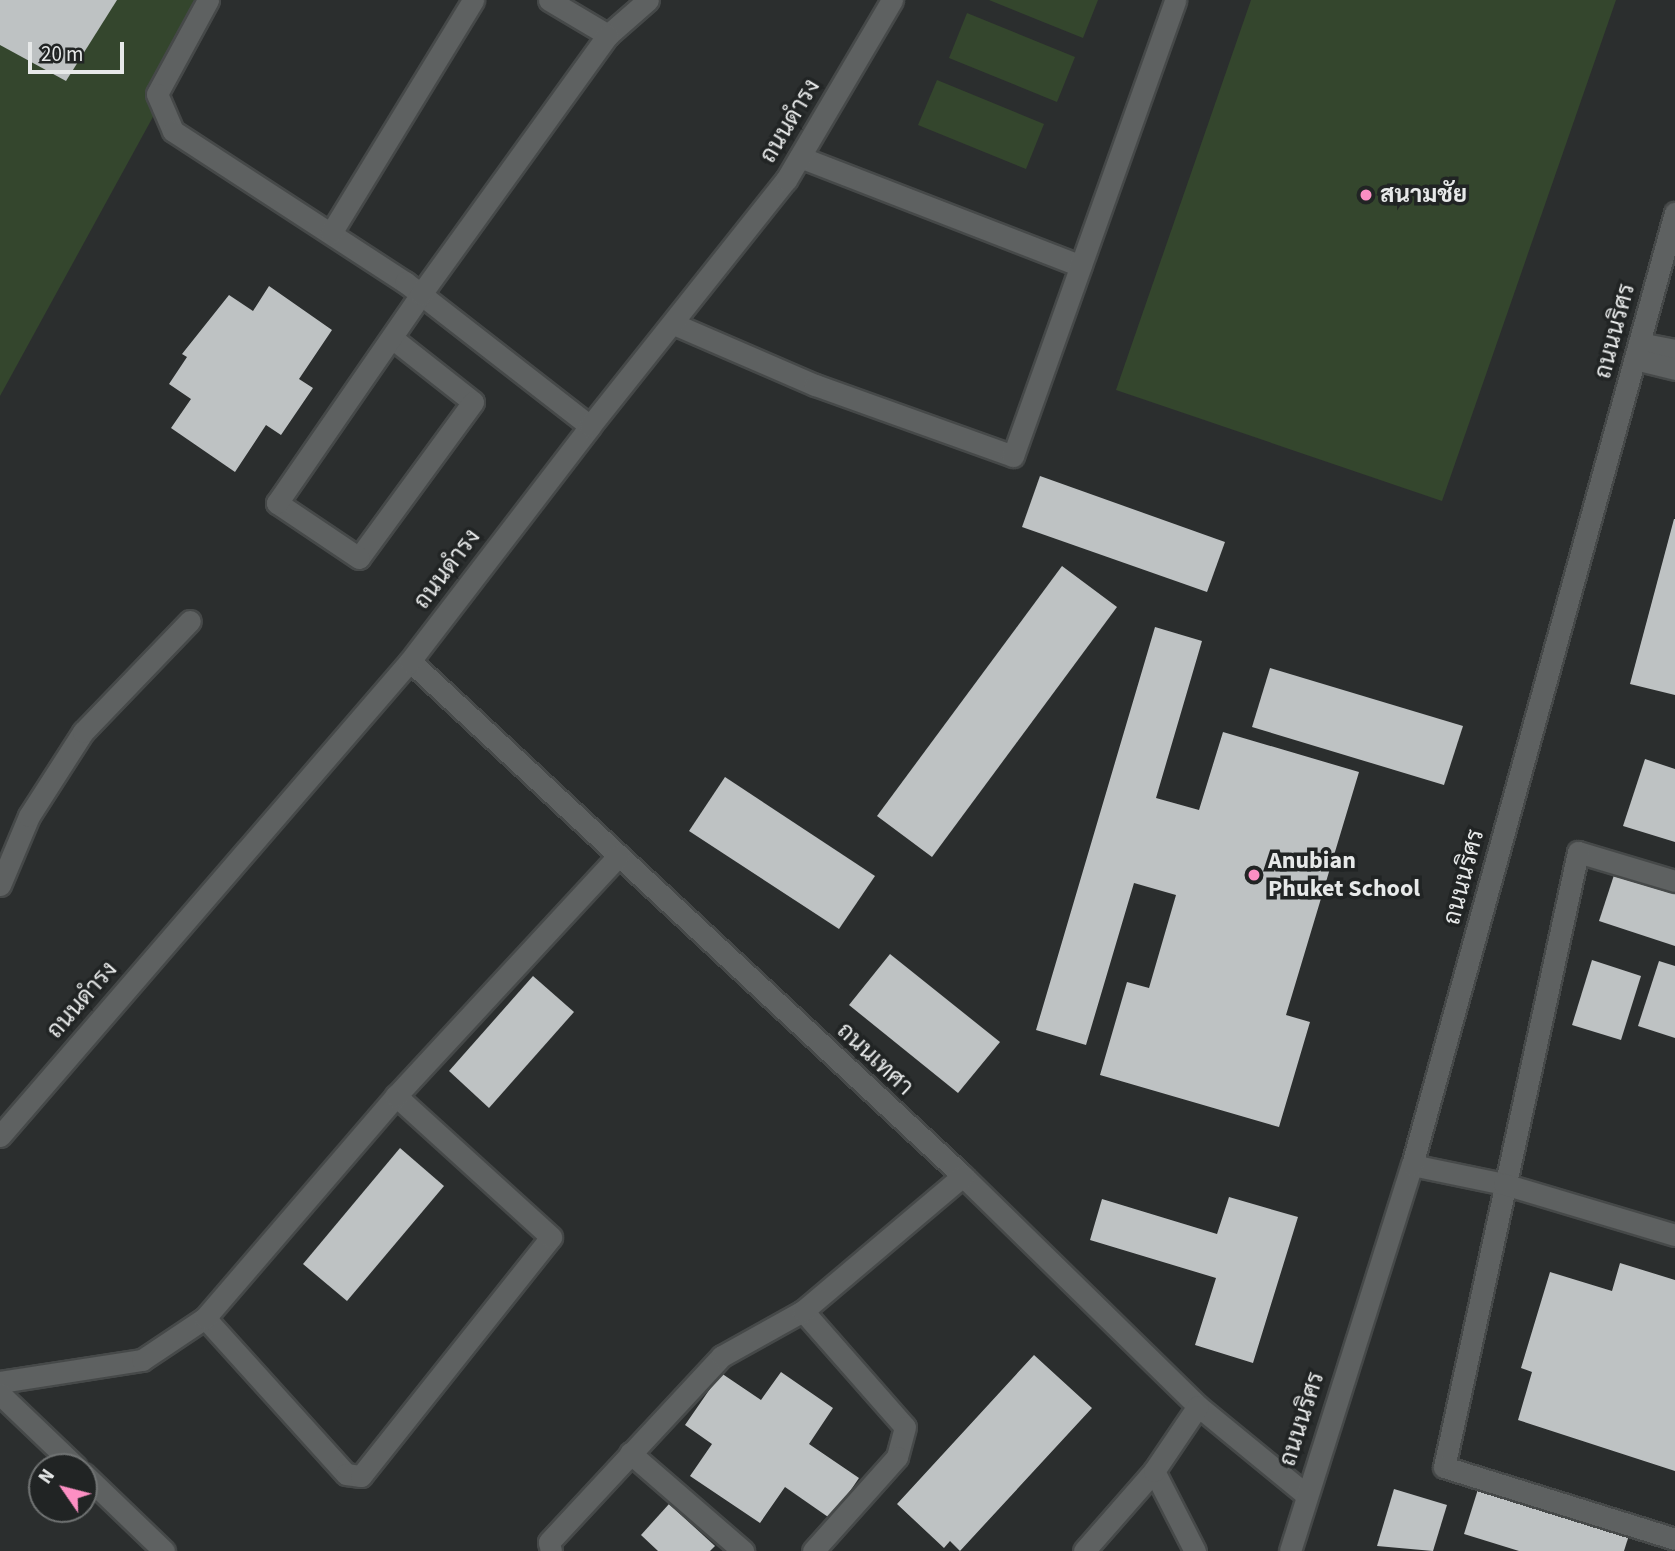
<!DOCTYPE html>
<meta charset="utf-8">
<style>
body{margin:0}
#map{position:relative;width:1675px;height:1551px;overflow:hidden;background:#2b2e2e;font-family:"Source Sans 3",Sarabun,sans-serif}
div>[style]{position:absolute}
.green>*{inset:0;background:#34462d}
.building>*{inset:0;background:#bec2c3}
.roads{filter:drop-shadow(2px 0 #464949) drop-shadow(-2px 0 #464949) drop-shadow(0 2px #464949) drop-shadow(0 -2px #464949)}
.minor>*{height:21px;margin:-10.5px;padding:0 10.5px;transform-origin:10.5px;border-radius:10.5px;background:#5e6161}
.dots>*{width:19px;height:19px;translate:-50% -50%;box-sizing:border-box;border:4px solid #212424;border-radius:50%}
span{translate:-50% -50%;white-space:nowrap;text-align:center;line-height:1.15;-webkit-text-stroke:7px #212424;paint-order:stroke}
.street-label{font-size:24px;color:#e7e9e9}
.poi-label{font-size:24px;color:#e7e9e9;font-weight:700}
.left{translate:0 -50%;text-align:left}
.north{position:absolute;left:28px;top:1453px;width:70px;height:70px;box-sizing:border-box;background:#212424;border:2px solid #707373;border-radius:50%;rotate:305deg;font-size:19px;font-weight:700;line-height:28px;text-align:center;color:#e7e9e9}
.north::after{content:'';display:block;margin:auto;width:24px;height:32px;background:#fc8fc3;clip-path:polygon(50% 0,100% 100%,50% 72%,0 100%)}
.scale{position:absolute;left:28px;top:42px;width:96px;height:32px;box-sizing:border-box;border:4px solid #e7e9e9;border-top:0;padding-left:9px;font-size:21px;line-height:24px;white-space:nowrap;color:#e7e9e9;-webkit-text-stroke:5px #212424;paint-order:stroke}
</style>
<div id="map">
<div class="green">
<i style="clip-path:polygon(0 0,217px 0,0 396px)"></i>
<i style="clip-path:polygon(989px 0,1098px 0,1083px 38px)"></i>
<i style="clip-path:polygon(1251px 0,1616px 0,1442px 501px,1116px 390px)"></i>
<i style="clip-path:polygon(967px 13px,1075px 57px,1057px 102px,949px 58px)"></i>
<i style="clip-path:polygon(937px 80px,1044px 124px,1026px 169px,918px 125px)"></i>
</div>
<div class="building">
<i style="clip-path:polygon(0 0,117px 0,66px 81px,0 45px)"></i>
<i style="clip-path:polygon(269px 286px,332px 330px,299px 379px,313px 388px,281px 435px,266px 425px,235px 472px,171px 428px,191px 399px,169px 384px,187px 357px,182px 354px,229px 295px,253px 311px)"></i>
<i style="clip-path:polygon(1040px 476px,1225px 542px,1207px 592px,1022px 527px)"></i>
<i style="clip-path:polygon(1674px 519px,1675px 519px,1675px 695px,1630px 684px)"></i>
<i style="clip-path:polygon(1062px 566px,1117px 607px,932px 857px,877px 816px)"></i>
<i style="clip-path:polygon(1155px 627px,1202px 641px,1156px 798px,1199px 810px,1223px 732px,1359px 772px,1286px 1015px,1310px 1022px,1279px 1127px,1100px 1075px,1127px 982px,1149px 988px,1176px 895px,1134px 883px,1086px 1045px,1036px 1030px)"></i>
<i style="clip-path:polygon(1270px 668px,1463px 726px,1444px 785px,1252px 727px)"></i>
<i style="clip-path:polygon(1645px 759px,1675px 769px,1675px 842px,1623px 826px)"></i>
<i style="clip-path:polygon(725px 777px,875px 876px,839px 929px,689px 831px)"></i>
<i style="clip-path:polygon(1615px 872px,1675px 892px,1675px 946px,1599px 921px)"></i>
<i style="clip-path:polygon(890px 954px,1000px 1042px,958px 1093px,849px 1005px)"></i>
<i style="clip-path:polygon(1592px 960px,1641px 976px,1621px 1040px,1572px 1025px)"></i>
<i style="clip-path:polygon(1659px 961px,1675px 966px,1675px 1038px,1638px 1026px)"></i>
<i style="clip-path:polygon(533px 976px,574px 1012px,489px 1108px,449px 1071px)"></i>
<i style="clip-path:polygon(400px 1148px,444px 1186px,347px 1301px,303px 1264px)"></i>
<i style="clip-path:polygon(1229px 1197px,1298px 1217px,1253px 1363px,1195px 1345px,1216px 1278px,1090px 1240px,1102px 1199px,1217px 1234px)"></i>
<i style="clip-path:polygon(1620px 1263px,1675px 1280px,1675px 1471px,1518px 1420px,1532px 1372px,1521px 1368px,1550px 1272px,1612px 1291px)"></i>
<i style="clip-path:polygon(1034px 1355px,1092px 1408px,960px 1551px,950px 1541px,944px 1548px,897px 1504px)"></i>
<i style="clip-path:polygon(781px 1372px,833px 1408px,809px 1444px,859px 1478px,831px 1519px,785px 1487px,760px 1523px,690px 1476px,712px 1444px,685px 1425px,721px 1373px,761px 1400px)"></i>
<i style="clip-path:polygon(1479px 1486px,1630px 1532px,1624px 1551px,1519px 1551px,1464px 1534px)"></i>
<i style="clip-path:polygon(1394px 1489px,1447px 1505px,1433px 1551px,1377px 1546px)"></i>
<i style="clip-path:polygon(669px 1504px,715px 1546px,710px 1551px,658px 1551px,641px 1535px)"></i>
</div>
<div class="roads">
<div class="minor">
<i style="left:208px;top:0;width:107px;rotate:118.5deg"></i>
<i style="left:157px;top:94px;width:40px;rotate:66.6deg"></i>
<i style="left:173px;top:131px;width:277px;rotate:33.1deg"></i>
<i style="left:405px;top:282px;width:234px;rotate:37.9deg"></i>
<i style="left:549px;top:0;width:69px;rotate:30.7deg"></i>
<i style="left:608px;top:35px;width:53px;rotate:-41.2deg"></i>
<i style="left:800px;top:157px;width:301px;rotate:21.2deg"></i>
<i style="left:331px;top:233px;width:273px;rotate:-58.6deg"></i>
<i style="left:674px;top:324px;width:154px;rotate:23.4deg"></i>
<i style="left:815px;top:385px;width:210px;rotate:19.7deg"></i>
<i style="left:1013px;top:456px;width:484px;rotate:-70.4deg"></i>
<i style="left:392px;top:338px;width:103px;rotate:38.3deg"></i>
<i style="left:473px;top:402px;width:193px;rotate:126.2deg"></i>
<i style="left:359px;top:558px;width:99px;rotate:-146.1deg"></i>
<i style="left:277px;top:503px;width:254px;rotate:-55.4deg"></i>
<i style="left:421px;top:294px;width:319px;rotate:-54.2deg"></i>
<i style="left:1639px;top:343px;width:37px;rotate:11deg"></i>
<i style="left:1635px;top:359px;width:41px;rotate:14deg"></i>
<i style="left:410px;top:661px;width:756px;rotate:42.96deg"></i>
<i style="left:963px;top:1176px;width:329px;rotate:44.4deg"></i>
<i style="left:1198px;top:1406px;width:139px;rotate:39.4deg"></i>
<i style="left:1675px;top:881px;width:101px;rotate:-163.4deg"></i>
<i style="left:1578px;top:852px;width:629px;rotate:102.29deg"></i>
<i style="left:1444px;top:1467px;width:242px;rotate:17.3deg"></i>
<i style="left:0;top:885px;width:75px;rotate:-67.2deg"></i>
<i style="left:29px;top:816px;width:100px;rotate:-57.3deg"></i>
<i style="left:83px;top:732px;width:154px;rotate:-46.1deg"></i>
<i style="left:0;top:1136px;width:627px;rotate:-49.2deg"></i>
<i style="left:410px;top:661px;width:296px;rotate:-52.5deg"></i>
<i style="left:590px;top:426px;width:315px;rotate:-51.5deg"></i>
<i style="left:786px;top:180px;width:209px;rotate:-59.5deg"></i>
<i style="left:1412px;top:1165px;width:94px;rotate:11.7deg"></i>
<i style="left:1504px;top:1184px;width:178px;rotate:16.6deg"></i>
<i style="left:803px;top:1311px;width:154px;rotate:48.7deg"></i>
<i style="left:905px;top:1427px;width:31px;rotate:105deg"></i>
<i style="left:897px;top:1457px;width:126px;rotate:131.8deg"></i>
<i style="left:205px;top:1318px;width:210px;rotate:47.9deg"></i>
<i style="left:346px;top:1474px;width:15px;rotate:8deg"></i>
<i style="left:361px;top:1476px;width:305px;rotate:-51.5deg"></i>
<i style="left:551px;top:1237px;width:210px;rotate:-137.7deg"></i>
<i style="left:0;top:1382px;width:144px;rotate:-8.8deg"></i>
<i style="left:142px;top:1360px;width:76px;rotate:-33.7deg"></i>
<i style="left:205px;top:1318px;width:293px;rotate:-49.3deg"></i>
<i style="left:396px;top:1096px;width:328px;rotate:-47.2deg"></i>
<i style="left:0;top:1394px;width:105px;rotate:43.8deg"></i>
<i style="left:630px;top:1453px;width:150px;rotate:40.9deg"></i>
<i style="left:1154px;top:1471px;width:90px;rotate:62.9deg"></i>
<i style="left:84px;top:1474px;width:111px;rotate:43.9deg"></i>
<i style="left:551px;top:1551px;width:9px;rotate:-103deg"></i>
<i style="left:549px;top:1542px;width:254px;rotate:-47.1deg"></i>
<i style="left:722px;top:1356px;width:93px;rotate:-29.1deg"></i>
<i style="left:803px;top:1311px;width:209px;rotate:-40.2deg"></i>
<i style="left:1084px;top:1551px;width:106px;rotate:-48.8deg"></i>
<i style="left:1154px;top:1471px;width:78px;rotate:-55.9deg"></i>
<i style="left:1290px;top:1551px;width:405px;rotate:-72.5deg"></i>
<i style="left:1412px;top:1165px;width:988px;rotate:-74.56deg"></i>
</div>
</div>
<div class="dots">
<i style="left:1366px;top:195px;background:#fc8fc3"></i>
<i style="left:1254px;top:875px;background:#fc8fc3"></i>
</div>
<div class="street-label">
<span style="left:790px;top:121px;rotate:-59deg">ถนนดำรง</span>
<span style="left:1615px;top:331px;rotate:-75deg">ถนนนริศร</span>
<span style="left:447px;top:569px;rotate:-53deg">ถนนดำรง</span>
<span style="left:1464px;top:877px;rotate:-75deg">ถนนนริศร</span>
<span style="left:82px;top:1000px;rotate:-49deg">ถนนดำรง</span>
<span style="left:875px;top:1059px;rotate:43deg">ถนนเทศา</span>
<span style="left:1302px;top:1419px;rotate:-72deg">ถนนนริศร</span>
</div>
<div class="poi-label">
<span class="left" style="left:1380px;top:195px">สนามชัย</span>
<span class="left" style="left:1268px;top:875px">Anubian<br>Phuket School</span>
</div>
<div class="north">N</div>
<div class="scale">20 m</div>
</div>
